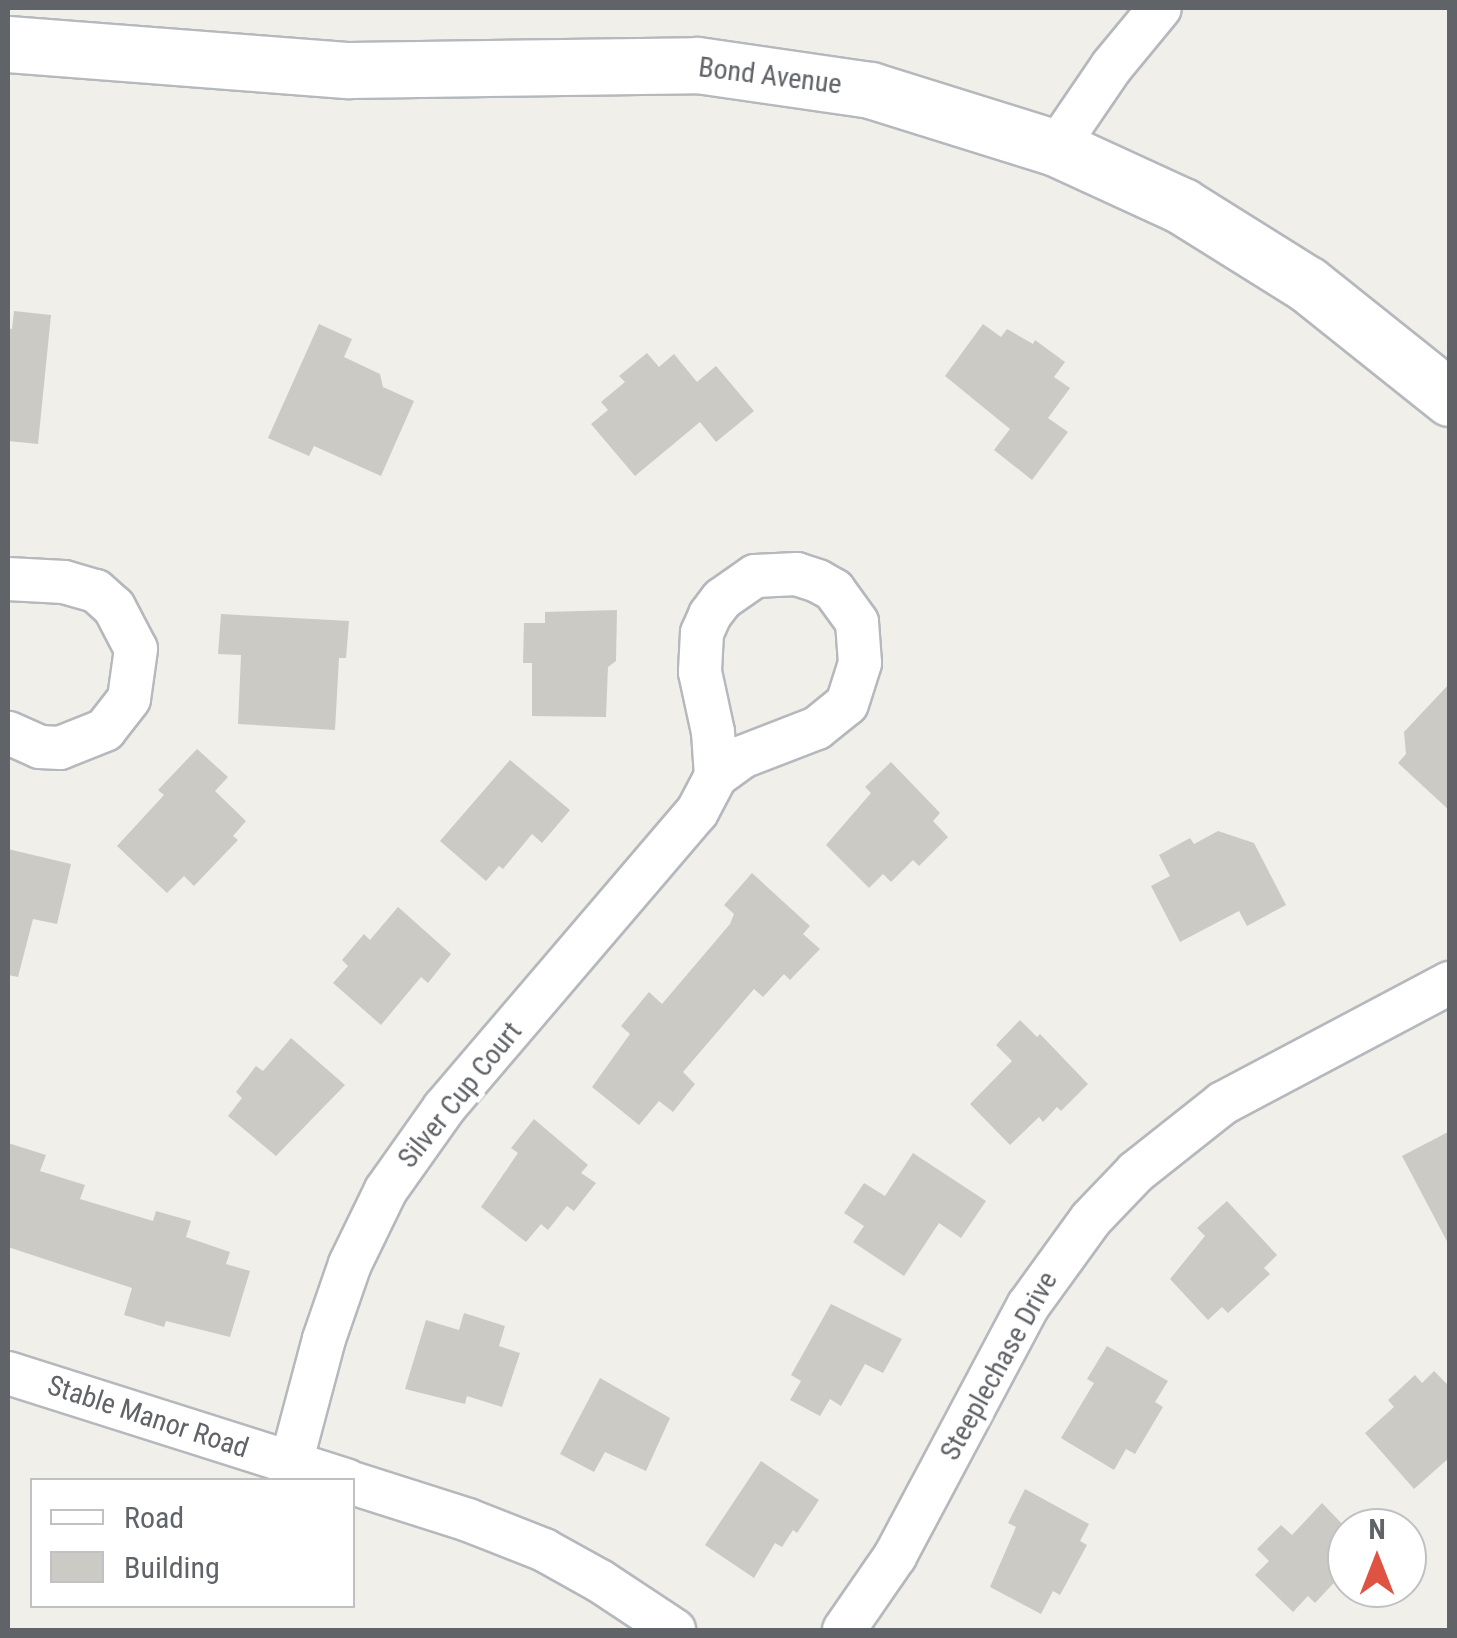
<!DOCTYPE html>
<style>
body{margin:0}
#map{position:relative;width:1457px;height:1638px;overflow:hidden;background:#f0efe9;font-family:"Roboto Condensed",sans-serif}
div>[style]{position:absolute}
.building>*{inset:0;background:#cccac5}
.roads{filter:drop-shadow(2px 0 #b5b8bc) drop-shadow(-2px 0 #b5b8bc) drop-shadow(0 2px #b5b8bc) drop-shadow(0 -2px #b5b8bc)}
.minor>*{height:42px;margin:-21px;padding:0 21px;transform-origin:21px;border-radius:21px;background:#fff}
.tertiary>*{height:55px;margin:-27.5px;padding:0 27.5px;transform-origin:27.5px;border-radius:27.5px;background:#fff}
span{translate:-50% -50%;white-space:nowrap;text-align:center;line-height:1.15;-webkit-text-stroke:9px #fff;paint-order:stroke}
.street-label{font-size:28px;color:#606367}
.frame{position:absolute;inset:0;border:10px solid #606367;pointer-events:none}
.legend{position:absolute;left:30px;top:1478px;width:325px;height:130px;box-sizing:border-box;background:#fff;border:2px solid #bfc1c2;margin:0;padding:12px 18px;list-style:none;font-size:30px;color:#606367}
.legend li{display:flex;align-items:center;gap:20px;height:50px}
.legend b{width:50px;border:2px solid #bfc1c2}
.north{position:absolute;left:1327px;top:1508px;width:100px;height:100px;box-sizing:border-box;background:#fff;border:2px solid #bfc1c2;border-radius:50%;rotate:0deg;font-size:28px;font-weight:700;line-height:40px;text-align:center;color:#606367}
.north::after{content:'';display:block;margin:auto;width:35px;height:45px;background:#de5341;clip-path:polygon(50% 0,100% 100%,50% 72%,0 100%)}
</style>
<div id="map">
<div class="building">
<i style="clip-path:polygon(14px 311px,51px 315px,38px 444px,8px 441px,8px 328px,12px 329px)"></i>
<i style="clip-path:polygon(319px 324px,352px 339px,344px 357px,380px 374px,383px 387px,414px 401px,381px 476px,314px 446px,309px 456px,268px 438px)"></i>
<i style="clip-path:polygon(983px 324px,1001px 337px,1007px 329px,1033px 344px,1035px 340px,1065px 362px,1054px 377px,1070px 388px,1048px 418px,1068px 432px,1032px 480px,994px 450px,1010px 429px,945px 376px)"></i>
<i style="clip-path:polygon(647px 353px,659px 367px,674px 354px,697px 382px,716px 366px,754px 411px,716px 442px,700px 422px,635px 476px,591px 424px,608px 410px,601px 402px,625px 382px,619px 376px)"></i>
<i style="clip-path:polygon(617px 610px,616px 661px,608px 667px,606px 717px,532px 716px,532px 663px,523px 663px,524px 623px,545px 623px,545px 612px)"></i>
<i style="clip-path:polygon(221px 614px,349px 621px,346px 658px,339px 658px,335px 730px,238px 724px,241px 655px,218px 654px)"></i>
<i style="clip-path:polygon(1450px 683px,1450px 811px,1398px 763px,1406px 754px,1404px 732px)"></i>
<i style="clip-path:polygon(197px 749px,228px 777px,215px 791px,246px 821px,233px 836px,238px 840px,194px 886px,184px 876px,167px 893px,117px 846px,164px 795px,158px 790px)"></i>
<i style="clip-path:polygon(510px 760px,570px 810px,542px 843px,532px 834px,503px 869px,499px 866px,486px 881px,440px 841px)"></i>
<i style="clip-path:polygon(891px 762px,940px 813px,933px 821px,948px 837px,919px 866px,913px 860px,891px 882px,883px 874px,869px 888px,826px 845px,871px 793px,865px 787px)"></i>
<i style="clip-path:polygon(1218px 831px,1254px 843px,1286px 905px,1247px 926px,1239px 911px,1180px 942px,1151px 886px,1170px 876px,1159px 855px,1190px 838px,1194px 844px)"></i>
<i style="clip-path:polygon(8px 849px,71px 864px,57px 924px,33px 919px,18px 977px,8px 975px)"></i>
<i style="clip-path:polygon(752px 873px,810px 926px,803px 934px,820px 949px,790px 980px,784px 974px,763px 997px,754px 989px,683px 1072px,695px 1084px,673px 1112px,659px 1101px,639px 1125px,592px 1087px,630px 1034px,621px 1026px,649px 992px,662px 1004px,730px 924px,734px 914px,724px 905px)"></i>
<i style="clip-path:polygon(398px 907px,451px 954px,428px 983px,421px 977px,381px 1025px,333px 983px,348px 966px,342px 960px,364px 934px,370px 940px)"></i>
<i style="clip-path:polygon(1020px 1020px,1037px 1037px,1040px 1034px,1088px 1084px,1061px 1111px,1057px 1107px,1043px 1122px,1039px 1117px,1010px 1145px,970px 1104px,1012px 1061px,996px 1045px)"></i>
<i style="clip-path:polygon(291px 1038px,345px 1085px,276px 1156px,228px 1116px,242px 1098px,236px 1092px,256px 1066px,263px 1071px)"></i>
<i style="clip-path:polygon(534px 1119px,588px 1165px,581px 1173px,596px 1183px,574px 1211px,567px 1206px,548px 1230px,541px 1224px,526px 1242px,481px 1207px,518px 1153px,511px 1148px)"></i>
<i style="clip-path:polygon(1450px 1131px,1450px 1247px,1402px 1156px)"></i>
<i style="clip-path:polygon(8px 1143px,46px 1155px,40px 1171px,85px 1185px,80px 1199px,153px 1221px,156px 1211px,191px 1221px,186px 1237px,230px 1252px,226px 1264px,250px 1271px,230px 1337px,166px 1321px,164px 1327px,124px 1315px,132px 1288px,8px 1247px)"></i>
<i style="clip-path:polygon(913px 1153px,986px 1201px,961px 1238px,939px 1223px,904px 1276px,853px 1242px,864px 1226px,844px 1213px,864px 1183px,885px 1196px)"></i>
<i style="clip-path:polygon(1227px 1201px,1277px 1255px,1264px 1268px,1270px 1274px,1228px 1313px,1222px 1307px,1208px 1320px,1170px 1279px,1205px 1236px,1197px 1228px)"></i>
<i style="clip-path:polygon(831px 1304px,902px 1339px,883px 1373px,865px 1364px,841px 1406px,830px 1399px,820px 1416px,790px 1400px,801px 1381px,791px 1375px)"></i>
<i style="clip-path:polygon(464px 1313px,505px 1326px,499px 1346px,520px 1353px,502px 1407px,467px 1396px,465px 1404px,405px 1389px,426px 1320px,459px 1330px)"></i>
<i style="clip-path:polygon(1107px 1346px,1168px 1381px,1155px 1402px,1163px 1407px,1135px 1454px,1126px 1449px,1114px 1470px,1061px 1438px,1094px 1383px,1087px 1379px)"></i>
<i style="clip-path:polygon(1434px 1371px,1450px 1387px,1450px 1457px,1414px 1489px,1365px 1433px,1394px 1407px,1388px 1400px,1415px 1375px,1422px 1383px)"></i>
<i style="clip-path:polygon(600px 1378px,670px 1418px,646px 1471px,605px 1452px,594px 1472px,560px 1454px)"></i>
<i style="clip-path:polygon(761px 1461px,819px 1500px,797px 1533px,793px 1530px,782px 1547px,775px 1543px,754px 1578px,705px 1545px)"></i>
<i style="clip-path:polygon(1025px 1489px,1089px 1524px,1080px 1541px,1087px 1545px,1060px 1595px,1053px 1591px,1041px 1614px,990px 1587px,1016px 1527px,1008px 1523px)"></i>
<i style="clip-path:polygon(1322px 1503px,1347px 1529px,1347px 1569px,1315px 1603px,1308px 1596px,1293px 1612px,1255px 1575px,1269px 1561px,1257px 1549px,1281px 1525px,1292px 1535px)"></i>
</div>
<div class="roads">
<div class="minor">
<i style="left:1056px;top:148px;width:99px;rotate:-55.7deg"></i>
<i style="left:1112px;top:66px;width:75px;rotate:-50.4deg"></i>
<i style="left:8px;top:579px;width:56px;rotate:3.1deg"></i>
<i style="left:64px;top:582px;width:33px;rotate:16deg"></i>
<i style="left:96px;top:591px;width:24px;rotate:42deg"></i>
<i style="left:114px;top:607px;width:47px;rotate:62.4deg"></i>
<i style="left:136px;top:649px;width:50px;rotate:98deg"></i>
<i style="left:129px;top:699px;width:39px;rotate:128deg"></i>
<i style="left:105px;top:730px;width:48px;rotate:158.2deg"></i>
<i style="left:60px;top:748px;width:20px;rotate:-177deg"></i>
<i style="left:40px;top:747px;width:35px;rotate:-156deg"></i>
<i style="left:8px;top:1373px;width:355px;rotate:17.6deg"></i>
<i style="left:291px;top:1463px;width:128px;rotate:-75.1deg"></i>
<i style="left:324px;top:1339px;width:79px;rotate:-70.9deg"></i>
<i style="left:350px;top:1264px;width:82px;rotate:-64.1deg"></i>
<i style="left:386px;top:1190px;width:100px;rotate:-54.7deg"></i>
<i style="left:444px;top:1108px;width:389px;rotate:-49.5deg"></i>
<i style="left:697px;top:812px;width:41px;rotate:-62.2deg"></i>
<i style="left:716px;top:776px;width:32px;rotate:-36deg"></i>
<i style="left:742px;top:757px;width:80px;rotate:-21.1deg"></i>
<i style="left:817px;top:728px;width:38px;rotate:-39deg"></i>
<i style="left:847px;top:704px;width:43px;rotate:-72.4deg"></i>
<i style="left:860px;top:663px;width:41px;rotate:-94.2deg"></i>
<i style="left:857px;top:622px;width:39px;rotate:-126deg"></i>
<i style="left:834px;top:590px;width:18px;rotate:-151deg"></i>
<i style="left:818px;top:581px;width:22px;rotate:-162deg"></i>
<i style="left:797px;top:574px;width:42px;rotate:177.3deg"></i>
<i style="left:755px;top:576px;width:40px;rotate:145.1deg"></i>
<i style="left:722px;top:599px;width:20px;rotate:127deg"></i>
<i style="left:710px;top:615px;width:20px;rotate:114deg"></i>
<i style="left:702px;top:633px;width:39px;rotate:93deg"></i>
<i style="left:700px;top:672px;width:61px;rotate:77.8deg"></i>
<i style="left:713px;top:732px;width:44px;rotate:86.1deg"></i>
<i style="left:352px;top:1483px;width:122px;rotate:17.7deg"></i>
<i style="left:468px;top:1520px;width:82px;rotate:21.5deg"></i>
<i style="left:544px;top:1550px;width:64px;rotate:29deg"></i>
<i style="left:600px;top:1581px;width:89px;rotate:33.5deg"></i>
<i style="left:844px;top:1630px;width:90px;rotate:-55.4deg"></i>
<i style="left:895px;top:1556px;width:283px;rotate:-62deg"></i>
<i style="left:1028px;top:1306px;width:107px;rotate:-54.1deg"></i>
<i style="left:1091px;top:1219px;width:65px;rotate:-46.2deg"></i>
<i style="left:1136px;top:1172px;width:111px;rotate:-38.4deg"></i>
<i style="left:1223px;top:1103px;width:257px;rotate:-27.9deg"></i>
</div>
<div class="tertiary">
<i style="left:8px;top:44px;width:342px;rotate:4.4deg"></i>
<i style="left:349px;top:70px;width:348px;rotate:-0.8deg"></i>
<i style="left:697px;top:65px;width:175px;rotate:8.2deg"></i>
<i style="left:870px;top:90px;width:195px;rotate:17.3deg"></i>
<i style="left:1056px;top:148px;width:139px;rotate:24.7deg"></i>
<i style="left:1182px;top:206px;width:147px;rotate:32deg"></i>
<i style="left:1307px;top:284px;width:183px;rotate:38.6deg"></i>
</div>
</div>
<div class="street-label">
<span style="left:770px;top:76px;rotate:7deg">Bond Avenue</span>
<span style="left:460px;top:1095px;rotate:-51deg">Silver Cup Court</span>
<span style="left:999px;top:1366px;rotate:-61deg">Steeplechase Drive</span>
<span style="left:148px;top:1417px;rotate:18deg">Stable Manor Road</span>
</div>
<div class="frame"></div>
<ul class="legend">
<li><b style="height:12px;background:#fff"></b>Road</li>
<li><b style="height:28px;background:#cccac5"></b>Building</li>
</ul>
<div class="north">N</div>
</div>
